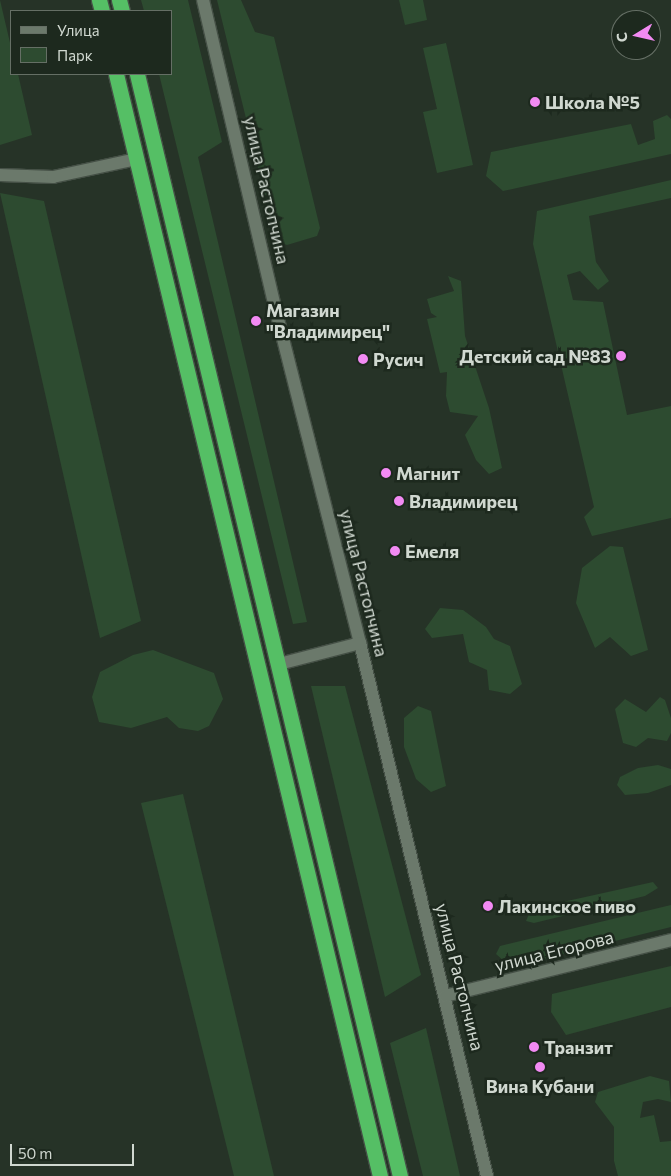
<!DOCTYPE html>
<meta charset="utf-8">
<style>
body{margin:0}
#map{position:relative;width:671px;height:1176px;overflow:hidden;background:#263327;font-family:Commissioner,sans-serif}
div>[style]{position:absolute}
.green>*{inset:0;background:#2d4b30}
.roads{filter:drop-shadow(1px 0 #455046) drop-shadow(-1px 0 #455046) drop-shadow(0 1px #455046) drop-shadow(0 -1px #455046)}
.street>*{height:12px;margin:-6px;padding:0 6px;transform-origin:6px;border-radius:6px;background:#6b796b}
.highway>*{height:15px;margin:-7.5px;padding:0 7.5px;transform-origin:7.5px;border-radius:7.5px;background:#55bf65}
.dots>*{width:14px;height:14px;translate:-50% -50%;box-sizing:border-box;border:2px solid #1d291e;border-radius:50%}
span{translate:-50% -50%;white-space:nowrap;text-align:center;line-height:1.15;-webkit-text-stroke:5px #1d291e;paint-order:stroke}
.poi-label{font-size:18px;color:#d0d8d0;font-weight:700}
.left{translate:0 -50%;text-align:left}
.right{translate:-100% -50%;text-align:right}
.street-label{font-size:18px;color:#d0d8d0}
.legend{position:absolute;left:10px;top:10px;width:162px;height:65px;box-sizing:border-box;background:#1d291e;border:1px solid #656f65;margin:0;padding:6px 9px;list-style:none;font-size:15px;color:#d0d8d0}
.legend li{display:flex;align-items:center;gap:10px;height:25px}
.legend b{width:25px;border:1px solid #656f65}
.north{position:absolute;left:611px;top:10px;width:50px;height:50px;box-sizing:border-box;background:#1d291e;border:1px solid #656f65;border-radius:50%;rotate:261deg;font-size:14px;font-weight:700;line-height:20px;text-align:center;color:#d0d8d0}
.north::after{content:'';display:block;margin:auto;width:18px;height:22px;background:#f28af3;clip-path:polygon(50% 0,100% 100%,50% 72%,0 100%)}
.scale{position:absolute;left:10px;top:1144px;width:124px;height:22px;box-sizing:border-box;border:2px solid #d0d8d0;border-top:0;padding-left:6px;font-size:15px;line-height:18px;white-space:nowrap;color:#d0d8d0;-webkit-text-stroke:4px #1d291e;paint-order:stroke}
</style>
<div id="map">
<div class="green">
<i style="clip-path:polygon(0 0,11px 47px,11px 74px,18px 74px,32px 135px,0 145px)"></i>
<i style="clip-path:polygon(141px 0,188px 0,222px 142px,198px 157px,307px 622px,293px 624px,159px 74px,171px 74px,171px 11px,144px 11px)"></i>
<i style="clip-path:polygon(217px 0,241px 0,255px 32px,274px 37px,320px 228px,317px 236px,287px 245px,276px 241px)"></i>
<i style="clip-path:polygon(399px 0,423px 0,427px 20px,405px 25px)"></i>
<i style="clip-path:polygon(446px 43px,473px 165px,437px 173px,423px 112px,437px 109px,423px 48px)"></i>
<i style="clip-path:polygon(667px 115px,671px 119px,671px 154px,503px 191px,486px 176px,491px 152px,631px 124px,638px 145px,655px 139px,653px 121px)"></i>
<i style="clip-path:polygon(671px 180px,671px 198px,589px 216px,596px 262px,609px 281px,598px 290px,580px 271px,567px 275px,573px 300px,603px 302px,627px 415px,671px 406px,671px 518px,592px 536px,584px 517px,594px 507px,533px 244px,537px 211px)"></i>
<i style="clip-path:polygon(0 193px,44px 201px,141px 621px,100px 638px)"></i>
<i style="clip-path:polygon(448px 276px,461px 281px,465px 336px,489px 408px,502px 468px,489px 474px,476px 460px,465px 435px,478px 416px,450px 412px,446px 396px,447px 372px,440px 373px,427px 319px,437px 317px,431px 313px,427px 299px,454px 291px)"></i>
<i style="clip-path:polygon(610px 546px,623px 547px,648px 650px,631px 656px,610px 637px,595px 648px,576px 603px,582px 568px)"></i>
<i style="clip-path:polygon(440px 608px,463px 610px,486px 627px,494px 639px,510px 646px,522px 684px,510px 694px,489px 690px,487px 670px,469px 662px,463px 634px,432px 638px,425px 629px)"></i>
<i style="clip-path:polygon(153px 650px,214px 673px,223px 699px,209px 726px,198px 731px,179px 728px,167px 717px,131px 728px,99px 722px,92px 697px,100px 672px,133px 655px)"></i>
<i style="clip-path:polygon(311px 686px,345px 686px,421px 975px,385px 997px)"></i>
<i style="clip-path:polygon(660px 697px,665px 700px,671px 718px,671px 733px,667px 741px,648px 738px,636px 747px,623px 743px,615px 709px,625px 699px,646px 712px)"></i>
<i style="clip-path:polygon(418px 706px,431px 711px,446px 786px,431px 792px,416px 779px,404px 747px,404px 718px)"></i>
<i style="clip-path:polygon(658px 765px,671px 769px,671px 785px,648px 793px,625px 795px,617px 785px,620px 777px,638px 768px)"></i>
<i style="clip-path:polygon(183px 794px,274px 1176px,234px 1176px,141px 803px)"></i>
<i style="clip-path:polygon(653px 882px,658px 888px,645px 896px,534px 923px,526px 921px,531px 909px)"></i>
<i style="clip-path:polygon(671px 905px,671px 927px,511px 967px,496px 954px,500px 946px)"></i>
<i style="clip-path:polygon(671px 966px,671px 1007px,566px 1035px,551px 1012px,552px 994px)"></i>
<i style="clip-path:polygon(426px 1028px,460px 1176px,423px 1176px,390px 1043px)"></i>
<i style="clip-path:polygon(650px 1076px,669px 1081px,671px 1102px,658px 1099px,643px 1102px,640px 1118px,654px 1115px,660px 1142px,671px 1141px,671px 1176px,618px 1176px,614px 1161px,614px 1127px,595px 1102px,598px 1092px)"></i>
</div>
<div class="roads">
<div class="street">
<i style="left:203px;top:0;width:324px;rotate:76.8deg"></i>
<i style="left:277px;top:315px;width:338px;rotate:75.8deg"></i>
<i style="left:360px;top:643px;width:548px;rotate:76.6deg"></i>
<i style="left:0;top:175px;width:53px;rotate:2.2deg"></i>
<i style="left:53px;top:177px;width:85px;rotate:-12.2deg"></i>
<i style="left:279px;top:664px;width:84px;rotate:-14.5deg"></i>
<i style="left:445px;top:996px;width:233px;rotate:-13.9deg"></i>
</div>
<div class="highway">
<i style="left:99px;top:0;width:11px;rotate:75deg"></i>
<i style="left:119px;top:0;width:11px;rotate:75deg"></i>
<i style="left:116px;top:74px;width:1133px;rotate:76.53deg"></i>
<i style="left:137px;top:74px;width:1133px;rotate:76.58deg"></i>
</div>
</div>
<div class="dots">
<i style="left:535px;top:102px;background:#f28af3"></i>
<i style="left:256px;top:321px;background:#f28af3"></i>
<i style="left:621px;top:356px;background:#f28af3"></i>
<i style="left:363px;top:359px;background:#f28af3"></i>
<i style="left:386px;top:473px;background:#f28af3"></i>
<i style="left:399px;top:501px;background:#f28af3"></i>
<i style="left:395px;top:551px;background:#f28af3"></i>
<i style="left:488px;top:906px;background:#f28af3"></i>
<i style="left:534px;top:1047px;background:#f28af3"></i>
<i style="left:540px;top:1067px;background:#f28af3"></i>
</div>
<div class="poi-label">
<span class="left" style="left:545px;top:102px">Школа №5</span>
<span class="left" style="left:266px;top:321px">Магазин<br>"Владимирец"</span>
<span class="right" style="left:611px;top:356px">Детский сад №83</span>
<span class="left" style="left:373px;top:359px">Русич</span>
<span class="left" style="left:396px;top:473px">Магнит</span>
<span class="left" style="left:409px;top:501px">Владимирец</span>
<span class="left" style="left:405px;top:551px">Емеля</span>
<span class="left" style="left:498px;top:906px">Лакинское пиво</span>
<span class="left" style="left:544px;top:1047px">Транзит</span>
<span style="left:540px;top:1086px">Вина Кубани</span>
</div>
<div class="street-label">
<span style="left:267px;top:190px;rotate:77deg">улица Растопчина</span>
<span style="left:364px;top:583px;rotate:76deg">улица Растопчина</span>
<span style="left:554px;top:951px;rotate:-14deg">улица Егорова</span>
<span style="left:460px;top:977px;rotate:76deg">улица Растопчина</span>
</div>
<ul class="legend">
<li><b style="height:6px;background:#6b796b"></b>Улица</li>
<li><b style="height:14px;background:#2d4b30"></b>Парк</li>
</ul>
<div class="north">С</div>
<div class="scale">50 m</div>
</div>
